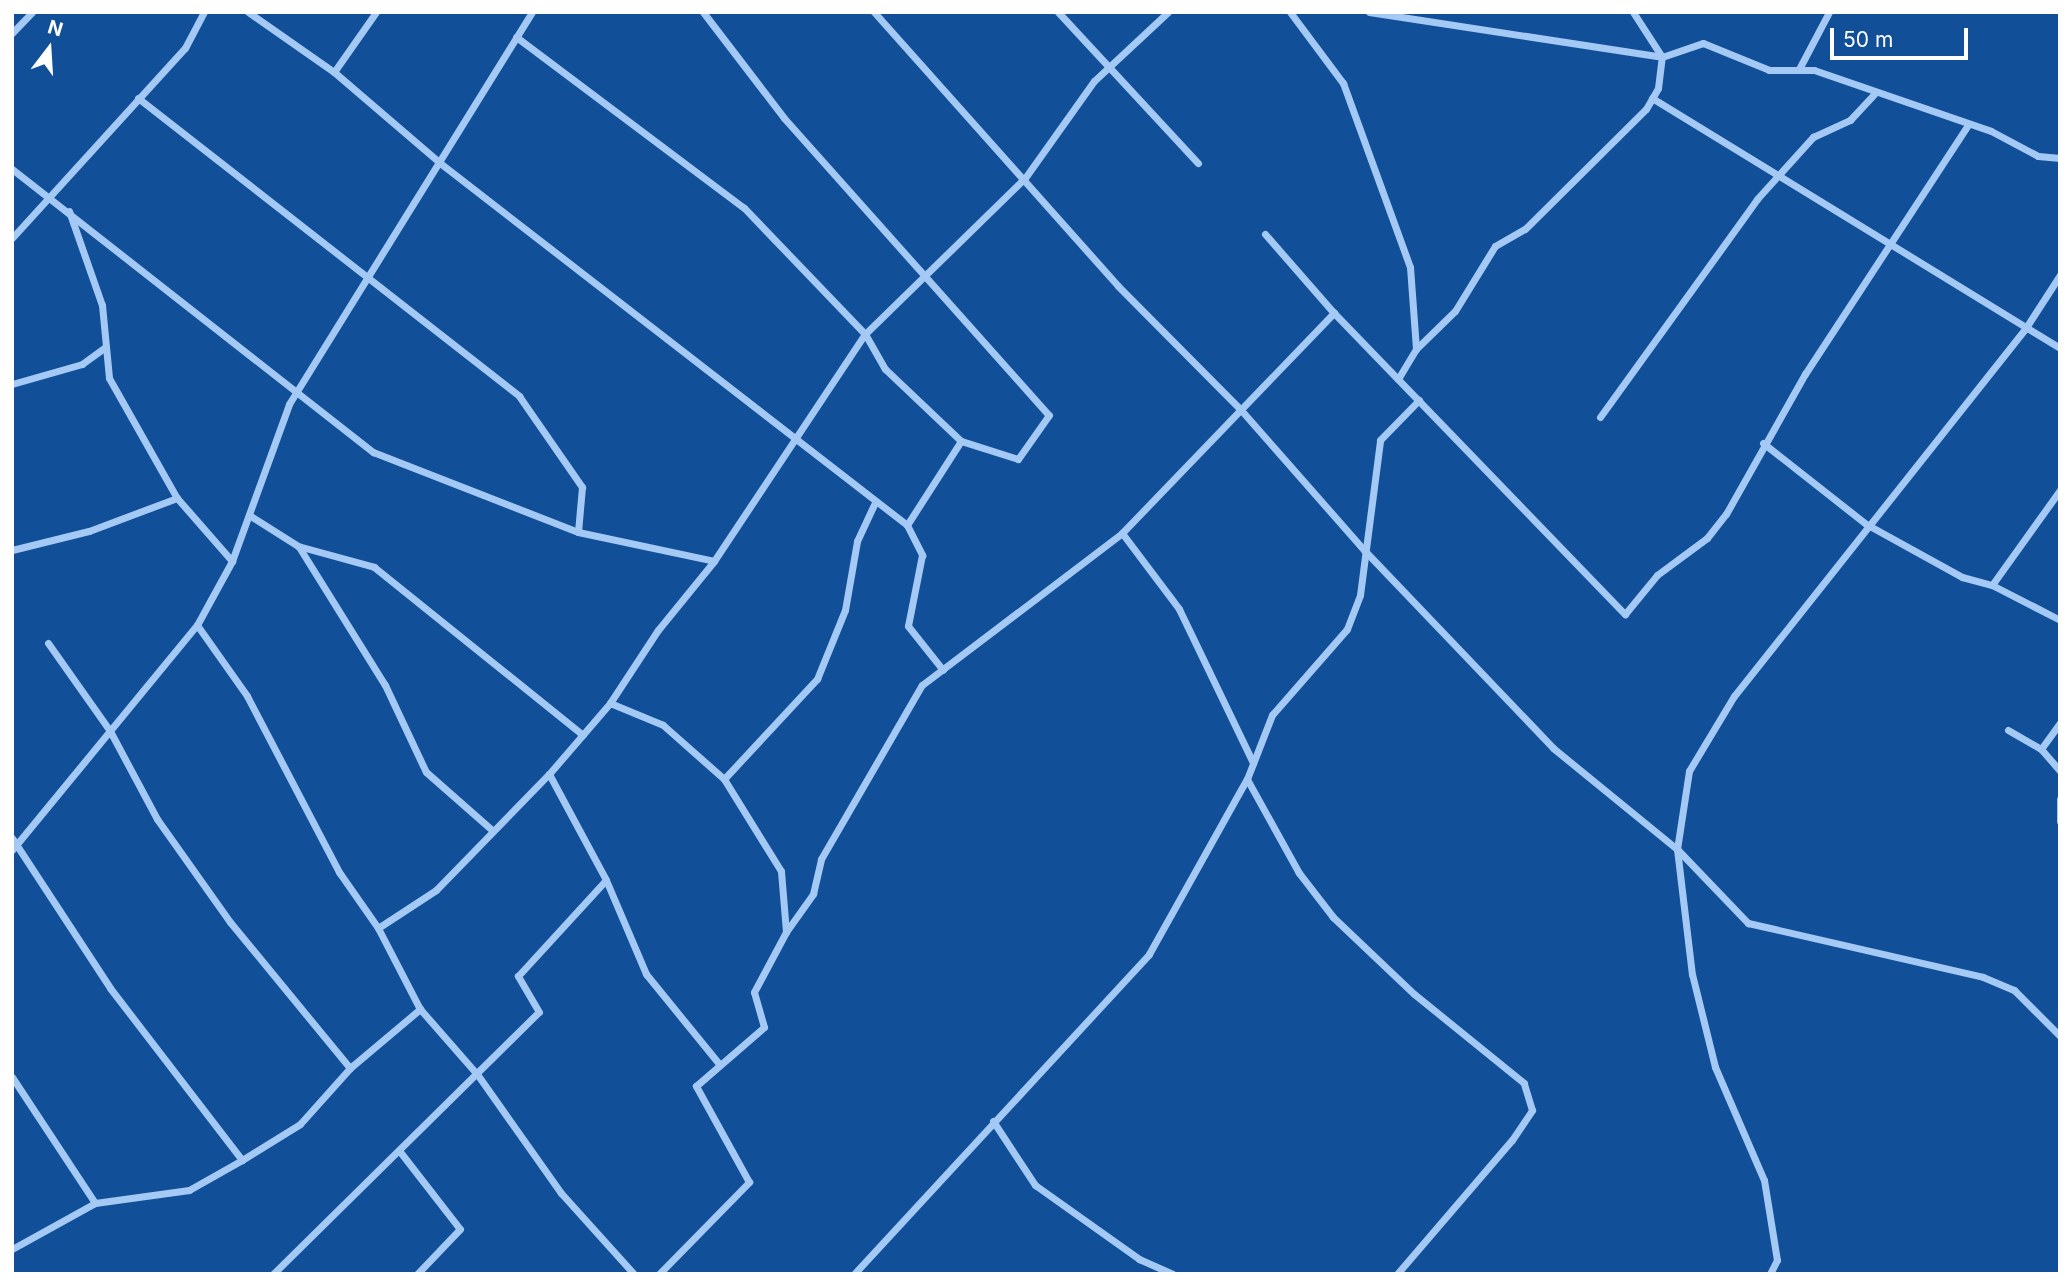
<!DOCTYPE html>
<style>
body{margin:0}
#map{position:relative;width:2072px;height:1286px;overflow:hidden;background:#114f99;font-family:Inter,sans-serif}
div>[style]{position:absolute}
.street>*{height:7px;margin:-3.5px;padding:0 3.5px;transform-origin:3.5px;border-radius:3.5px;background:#a3c9f4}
span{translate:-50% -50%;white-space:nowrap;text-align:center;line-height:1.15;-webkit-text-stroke:5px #114f99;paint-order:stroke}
.frame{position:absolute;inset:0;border:14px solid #fff;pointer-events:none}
.north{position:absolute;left:14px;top:14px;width:70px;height:70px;-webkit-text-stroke:5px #114f99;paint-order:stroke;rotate:17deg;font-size:19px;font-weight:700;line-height:28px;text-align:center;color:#fff}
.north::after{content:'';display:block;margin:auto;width:24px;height:32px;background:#fff;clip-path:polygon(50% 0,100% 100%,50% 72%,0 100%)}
.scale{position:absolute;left:1830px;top:28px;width:138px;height:32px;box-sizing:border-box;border:4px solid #fff;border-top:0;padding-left:9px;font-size:21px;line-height:24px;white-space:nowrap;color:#fff;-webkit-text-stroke:5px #114f99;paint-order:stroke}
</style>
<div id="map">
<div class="street">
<i style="left:248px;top:12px;width:105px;rotate:34.9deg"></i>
<i style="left:334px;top:72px;width:140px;rotate:40.6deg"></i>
<i style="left:440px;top:163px;width:591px;rotate:37.78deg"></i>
<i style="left:907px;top:525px;width:100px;rotate:-57.3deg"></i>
<i style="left:961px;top:441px;width:105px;rotate:-136.5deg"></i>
<i style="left:885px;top:369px;width:40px;rotate:-119.7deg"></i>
<i style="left:865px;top:334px;width:175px;rotate:-133.8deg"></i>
<i style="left:744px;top:208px;width:285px;rotate:-143.1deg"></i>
<i style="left:703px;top:12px;width:133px;rotate:52.6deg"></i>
<i style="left:784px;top:118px;width:398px;rotate:48.3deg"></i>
<i style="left:1049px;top:415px;width:54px;rotate:125.2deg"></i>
<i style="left:1018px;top:459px;width:60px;rotate:-162.5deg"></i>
<i style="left:874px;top:12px;width:367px;rotate:48.3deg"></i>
<i style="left:1118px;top:286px;width:175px;rotate:45.2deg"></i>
<i style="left:1241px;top:410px;width:186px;rotate:48.7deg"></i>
<i style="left:1364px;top:550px;width:274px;rotate:46.3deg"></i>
<i style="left:1553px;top:748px;width:160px;rotate:39.2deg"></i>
<i style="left:1677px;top:849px;width:126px;rotate:83.2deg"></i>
<i style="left:1692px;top:974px;width:96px;rotate:76.1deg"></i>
<i style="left:1715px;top:1067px;width:123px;rotate:66.6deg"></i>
<i style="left:1764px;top:1180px;width:81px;rotate:80.8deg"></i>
<i style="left:1777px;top:1260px;width:16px;rotate:117deg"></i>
<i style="left:1058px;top:12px;width:206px;rotate:47.2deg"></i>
<i style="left:1290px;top:12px;width:89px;rotate:53.3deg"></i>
<i style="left:1343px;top:83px;width:196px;rotate:70deg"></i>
<i style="left:1410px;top:267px;width:82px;rotate:85.8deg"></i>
<i style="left:1416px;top:349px;width:35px;rotate:121deg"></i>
<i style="left:1369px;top:12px;width:296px;rotate:8.7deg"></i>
<i style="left:1662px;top:57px;width:43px;rotate:-18.9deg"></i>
<i style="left:1703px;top:43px;width:71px;rotate:22.2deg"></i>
<i style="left:1769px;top:70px;width:45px"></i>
<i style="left:1814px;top:70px;width:187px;rotate:19deg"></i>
<i style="left:1991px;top:131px;width:53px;rotate:28deg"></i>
<i style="left:2038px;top:156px;width:22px;rotate:5deg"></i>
<i style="left:12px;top:33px;width:29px;rotate:-46deg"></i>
<i style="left:1799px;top:69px;width:64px;rotate:-62.2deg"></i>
<i style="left:334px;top:72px;width:73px;rotate:-55deg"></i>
<i style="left:138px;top:98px;width:484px;rotate:38deg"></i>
<i style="left:519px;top:396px;width:111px;rotate:55.3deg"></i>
<i style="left:582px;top:487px;width:45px;rotate:95.1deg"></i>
<i style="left:1652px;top:98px;width:479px;rotate:31.5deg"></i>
<i style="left:12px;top:169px;width:459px;rotate:38.1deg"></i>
<i style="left:373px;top:452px;width:220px;rotate:21.3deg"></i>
<i style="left:578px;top:532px;width:139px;rotate:12deg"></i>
<i style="left:69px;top:211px;width:100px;rotate:70.7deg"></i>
<i style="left:102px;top:305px;width:73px;rotate:84.5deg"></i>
<i style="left:109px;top:378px;width:138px;rotate:60.5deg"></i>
<i style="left:177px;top:498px;width:84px;rotate:48.9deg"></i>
<i style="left:1265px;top:234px;width:105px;rotate:48.9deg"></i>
<i style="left:1334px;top:313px;width:419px;rotate:46deg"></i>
<i style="left:1625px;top:614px;width:50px;rotate:-50.6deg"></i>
<i style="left:1657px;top:575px;width:62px;rotate:-36.5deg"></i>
<i style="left:1707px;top:538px;width:31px;rotate:-52deg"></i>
<i style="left:1726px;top:514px;width:161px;rotate:-60.6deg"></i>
<i style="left:1805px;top:374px;width:298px;rotate:-56.8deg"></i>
<i style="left:12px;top:238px;width:257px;rotate:-47.7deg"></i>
<i style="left:185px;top:48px;width:41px;rotate:-62.2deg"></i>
<i style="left:2060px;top:275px;width:64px;rotate:122.9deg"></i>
<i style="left:2025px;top:329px;width:468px;rotate:128.4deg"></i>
<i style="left:1734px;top:696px;width:87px;rotate:121deg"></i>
<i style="left:1689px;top:771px;width:79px;rotate:98.7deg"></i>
<i style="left:1677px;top:849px;width:103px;rotate:46.2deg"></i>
<i style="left:1748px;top:923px;width:241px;rotate:12.9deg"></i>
<i style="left:1983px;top:977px;width:34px;rotate:23deg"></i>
<i style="left:2014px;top:990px;width:65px;rotate:45deg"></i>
<i style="left:1416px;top:349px;width:54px;rotate:-44.3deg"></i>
<i style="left:1455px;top:311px;width:76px;rotate:-58.4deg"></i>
<i style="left:1495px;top:246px;width:34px;rotate:-30deg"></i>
<i style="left:1525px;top:229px;width:170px;rotate:-44.8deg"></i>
<i style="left:1646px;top:109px;width:24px;rotate:-60deg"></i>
<i style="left:1658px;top:88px;width:31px;rotate:-83deg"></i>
<i style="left:1662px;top:57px;width:54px;rotate:-122.8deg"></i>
<i style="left:12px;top:384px;width:73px;rotate:-15.9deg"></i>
<i style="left:82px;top:364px;width:27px;rotate:-36deg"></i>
<i style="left:1600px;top:417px;width:269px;rotate:-54.2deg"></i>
<i style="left:1757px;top:199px;width:84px;rotate:-47.9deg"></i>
<i style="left:1813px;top:137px;width:41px;rotate:-24.7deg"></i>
<i style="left:1850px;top:120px;width:35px;rotate:-47deg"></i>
<i style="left:1763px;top:443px;width:131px;rotate:38.2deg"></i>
<i style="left:1866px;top:524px;width:110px;rotate:28.9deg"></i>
<i style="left:1962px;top:577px;width:31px;rotate:15deg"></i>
<i style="left:1992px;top:585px;width:117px;rotate:-54.4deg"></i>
<i style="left:249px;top:515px;width:58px;rotate:32.3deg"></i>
<i style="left:298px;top:546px;width:79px;rotate:15.4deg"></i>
<i style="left:374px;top:567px;width:268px;rotate:38.8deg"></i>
<i style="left:907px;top:525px;width:34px;rotate:63deg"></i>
<i style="left:922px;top:555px;width:72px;rotate:101.2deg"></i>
<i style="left:908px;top:626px;width:56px;rotate:51.5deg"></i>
<i style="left:1122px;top:533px;width:95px;rotate:53.1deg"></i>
<i style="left:1179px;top:609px;width:171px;rotate:64.3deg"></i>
<i style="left:299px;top:547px;width:163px;rotate:58.1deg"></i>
<i style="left:385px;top:685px;width:96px;rotate:64.8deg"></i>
<i style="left:426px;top:772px;width:88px;rotate:41.3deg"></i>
<i style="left:12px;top:550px;width:79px;rotate:-13.9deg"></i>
<i style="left:89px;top:531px;width:94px;rotate:-20.6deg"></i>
<i style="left:1992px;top:585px;width:76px;rotate:27.2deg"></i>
<i style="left:197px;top:625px;width:87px;rotate:54.8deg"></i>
<i style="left:247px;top:696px;width:199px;rotate:62.4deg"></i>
<i style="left:339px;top:872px;width:68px;rotate:55.1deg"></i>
<i style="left:378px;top:928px;width:91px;rotate:62.6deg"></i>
<i style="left:420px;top:1009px;width:86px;rotate:48.8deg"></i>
<i style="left:477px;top:1074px;width:146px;rotate:54.8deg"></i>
<i style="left:561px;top:1193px;width:109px;rotate:48deg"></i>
<i style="left:48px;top:643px;width:108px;rotate:54.8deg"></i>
<i style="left:110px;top:731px;width:100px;rotate:61.9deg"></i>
<i style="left:157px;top:819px;width:126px;rotate:54.7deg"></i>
<i style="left:230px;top:922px;width:189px;rotate:50.6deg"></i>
<i style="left:610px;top:703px;width:57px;rotate:22.5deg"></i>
<i style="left:663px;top:725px;width:81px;rotate:41.5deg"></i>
<i style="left:724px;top:779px;width:137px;rotate:-47.1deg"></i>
<i style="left:817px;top:679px;width:74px;rotate:-67.9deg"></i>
<i style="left:845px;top:610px;width:70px;rotate:-80.1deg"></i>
<i style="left:857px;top:541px;width:40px;rotate:-65deg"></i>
<i style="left:2008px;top:730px;width:38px;rotate:30deg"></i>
<i style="left:2041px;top:749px;width:29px;rotate:49deg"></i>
<i style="left:2041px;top:749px;width:32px;rotate:-54deg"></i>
<i style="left:549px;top:774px;width:120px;rotate:61.7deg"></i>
<i style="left:606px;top:880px;width:102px;rotate:66.9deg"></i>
<i style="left:646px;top:974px;width:117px;rotate:50.9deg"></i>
<i style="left:2060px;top:799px;width:22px;rotate:90deg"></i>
<i style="left:12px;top:838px;width:179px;rotate:56.8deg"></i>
<i style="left:110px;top:988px;width:217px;rotate:52.5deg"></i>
<i style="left:12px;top:850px;width:291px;rotate:-50.6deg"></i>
<i style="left:197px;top:625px;width:73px;rotate:-61.3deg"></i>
<i style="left:232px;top:561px;width:167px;rotate:-70deg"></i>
<i style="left:289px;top:404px;width:461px;rotate:-58.2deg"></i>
<i style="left:378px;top:928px;width:69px;rotate:-33.2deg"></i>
<i style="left:436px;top:890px;width:162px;rotate:-45.8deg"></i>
<i style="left:549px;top:774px;width:94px;rotate:-49.3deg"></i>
<i style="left:610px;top:703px;width:87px;rotate:-56.7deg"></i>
<i style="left:658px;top:630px;width:89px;rotate:-50.9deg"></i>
<i style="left:714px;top:561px;width:273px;rotate:-56.4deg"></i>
<i style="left:865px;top:334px;width:223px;rotate:-44.3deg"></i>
<i style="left:1025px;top:178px;width:119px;rotate:-54.6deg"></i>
<i style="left:1094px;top:81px;width:101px;rotate:-43deg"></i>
<i style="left:786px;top:932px;width:47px;rotate:-54.6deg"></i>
<i style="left:813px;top:894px;width:36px;rotate:-77deg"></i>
<i style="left:821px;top:859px;width:201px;rotate:-59.9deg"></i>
<i style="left:922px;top:685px;width:251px;rotate:-37.2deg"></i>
<i style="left:1122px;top:533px;width:306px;rotate:-46.1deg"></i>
<i style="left:12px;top:1077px;width:151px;rotate:56.6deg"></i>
<i style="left:993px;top:1121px;width:77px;rotate:56.7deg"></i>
<i style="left:1035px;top:1185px;width:128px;rotate:35.4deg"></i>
<i style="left:1139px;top:1259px;width:37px;rotate:24deg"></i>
<i style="left:401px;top:1153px;width:96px;rotate:52.2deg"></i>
<i style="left:460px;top:1229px;width:62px;rotate:133.7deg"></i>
<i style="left:12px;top:1249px;width:95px;rotate:-29deg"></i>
<i style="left:95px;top:1203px;width:95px;rotate:-7.9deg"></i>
<i style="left:189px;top:1190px;width:61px;rotate:-29.5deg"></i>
<i style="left:242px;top:1160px;width:68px;rotate:-31.8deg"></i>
<i style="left:300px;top:1124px;width:75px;rotate:-48.2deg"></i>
<i style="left:350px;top:1068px;width:92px;rotate:-40.1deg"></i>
<i style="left:273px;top:1274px;width:373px;rotate:-44.6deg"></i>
<i style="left:539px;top:1012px;width:42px;rotate:-120.3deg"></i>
<i style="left:518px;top:976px;width:130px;rotate:-47.5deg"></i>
<i style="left:659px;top:1274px;width:129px;rotate:-45.6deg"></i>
<i style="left:749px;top:1182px;width:110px;rotate:-118.9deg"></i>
<i style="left:696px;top:1086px;width:90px;rotate:-40.9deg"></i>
<i style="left:764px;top:1027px;width:36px;rotate:-106deg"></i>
<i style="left:754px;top:992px;width:68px;rotate:-61.9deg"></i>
<i style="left:786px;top:932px;width:61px;rotate:-94.7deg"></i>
<i style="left:781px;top:871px;width:108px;rotate:-121.8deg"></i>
<i style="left:854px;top:1274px;width:435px;rotate:-47.3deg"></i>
<i style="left:1149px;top:954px;width:201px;rotate:-60.8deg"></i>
<i style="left:1397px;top:1274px;width:177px;rotate:-49.4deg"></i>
<i style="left:1512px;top:1140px;width:36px;rotate:-56deg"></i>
<i style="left:1532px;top:1110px;width:28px;rotate:-107deg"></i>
<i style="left:1524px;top:1083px;width:141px;rotate:-141deg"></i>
<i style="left:1414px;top:994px;width:112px;rotate:-136.5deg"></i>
<i style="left:1333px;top:917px;width:56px;rotate:-127.7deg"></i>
<i style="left:1299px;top:873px;width:107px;rotate:-119deg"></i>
<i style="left:1247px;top:779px;width:69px;rotate:-68.7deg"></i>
<i style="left:1272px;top:715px;width:114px;rotate:-48.9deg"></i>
<i style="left:1347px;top:629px;width:36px;rotate:-69deg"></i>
<i style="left:1360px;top:595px;width:156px;rotate:-82.6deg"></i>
<i style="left:1380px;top:440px;width:56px;rotate:-45.7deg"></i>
</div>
<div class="frame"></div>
<div class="north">N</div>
<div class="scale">50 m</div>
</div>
